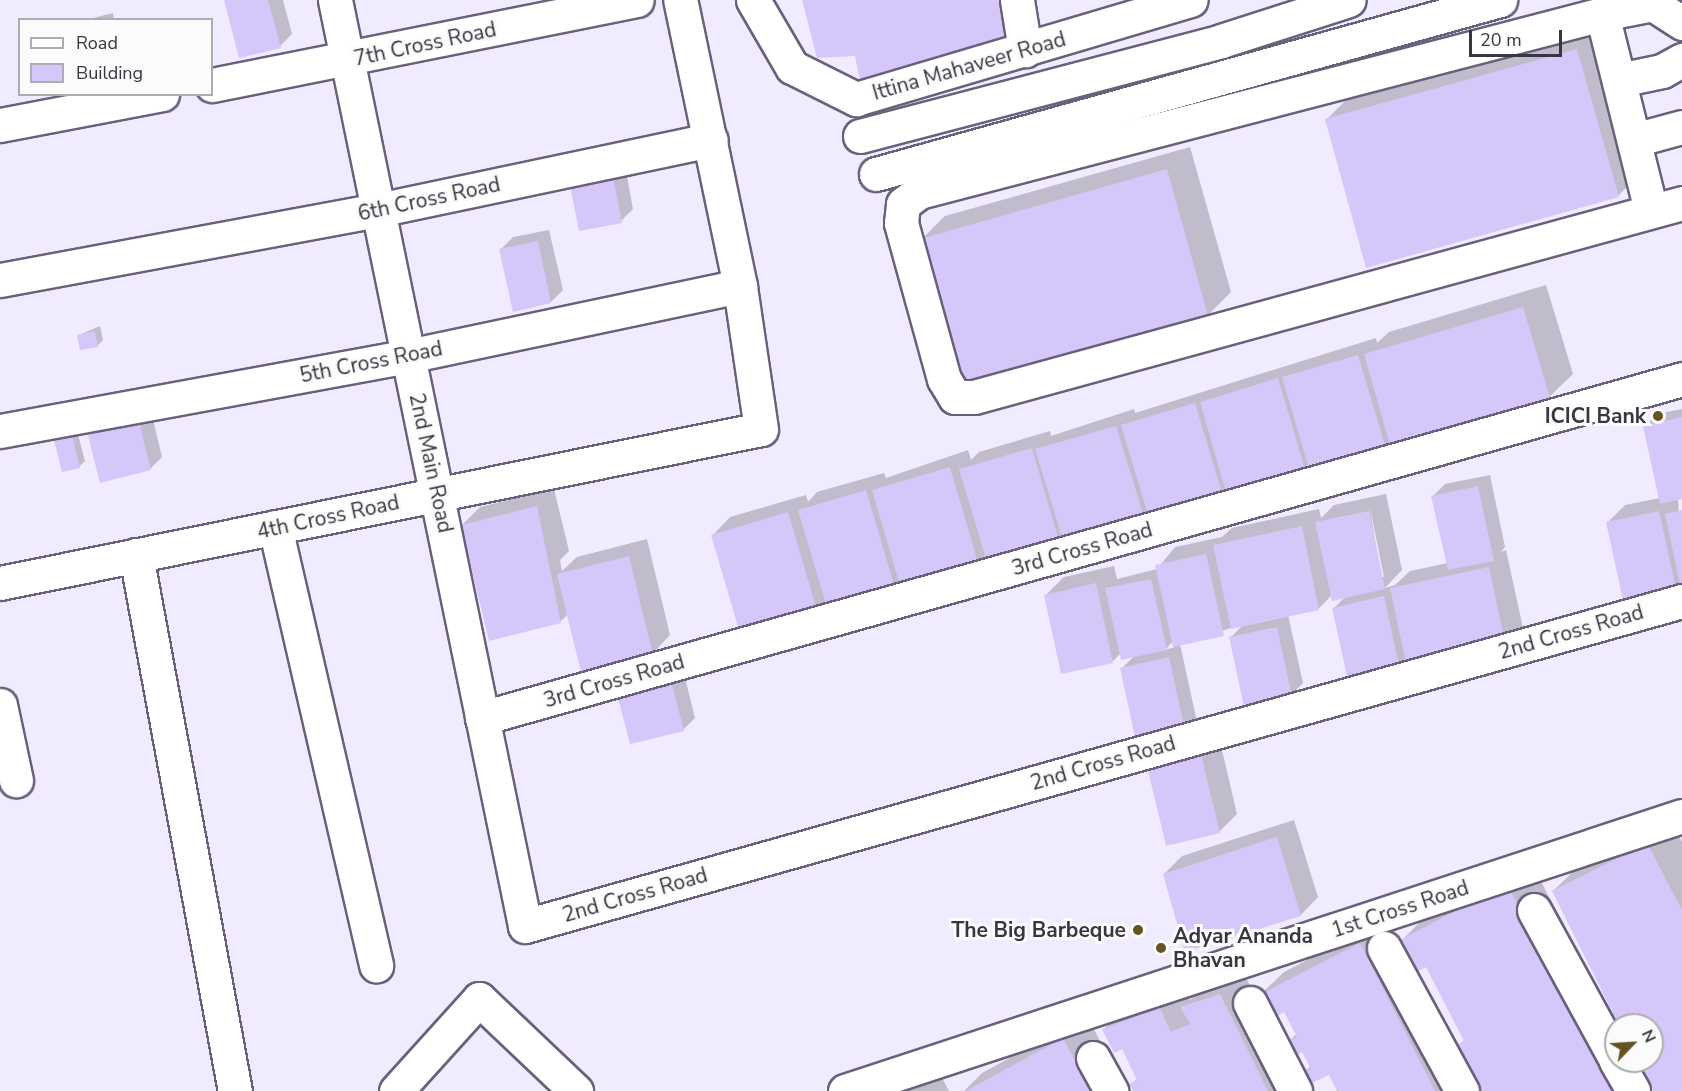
<!DOCTYPE html>
<style>
body{margin:0}
#map{position:relative;width:1682px;height:1091px;overflow:hidden;background:#f0ebfe;font-family:"Nunito Sans",sans-serif}
div>[style]{position:absolute}
.shadow>*{inset:0;background:#0003}
.building>*{inset:0;background:#d5c7fa}
.roads{filter:drop-shadow(2px 0 #69617c) drop-shadow(-2px 0 #69617c) drop-shadow(0 2px #69617c) drop-shadow(0 -2px #69617c)}
.minor>*{height:33px;margin:-16.5px;padding:0 16.5px;transform-origin:16.5px;border-radius:16.5px;background:#fff}
.dots>*{width:16px;height:16px;translate:-50% -50%;box-sizing:border-box;border:3px solid #fbfbfb;border-radius:50%}
span{translate:-50% -50%;white-space:nowrap;text-align:center;line-height:1.15;-webkit-text-stroke:6px #fbfbfb;paint-order:stroke}
.street-label{font-size:21px;color:#393541}
.poi-label{font-size:21px;color:#393541;font-weight:700}
.right{translate:-100% -50%;text-align:right}
.left{translate:0 -50%;text-align:left}
.legend{position:absolute;left:18px;top:18px;width:195px;height:78px;box-sizing:border-box;background:#fbfbfb;border:2px solid #adacb1;margin:0;padding:8px 10px;list-style:none;font-size:18px;color:#393541}
.legend li{display:flex;align-items:center;gap:12px;height:30px}
.legend b{width:30px;border:2px solid #adacb1}
.north{position:absolute;left:1604px;top:1013px;width:60px;height:60px;box-sizing:border-box;background:#fbfbfb;border:2px solid #adacb1;border-radius:50%;rotate:65deg;font-size:16px;font-weight:700;line-height:24px;text-align:center;color:#393541}
.north::after{content:'';display:block;margin:auto;width:21px;height:27px;background:#655422;clip-path:polygon(50% 0,100% 100%,50% 72%,0 100%)}
.scale{position:absolute;left:1469px;top:30px;width:93px;height:27px;box-sizing:border-box;border:3px solid #393541;border-top:0;padding-left:8px;font-size:18px;line-height:21px;white-space:nowrap;color:#393541;-webkit-text-stroke:4px #fbfbfb;paint-order:stroke}
</style>
<div id="map">
<div class="shadow">
<i style="clip-path:polygon(227px 0,283px 0,292px 34px,280px 46px)"></i>
<i style="clip-path:polygon(804px 0,1035px 0,1040px 25px,1017px 48px,856px 54px)"></i>
<i style="clip-path:polygon(113px 13px,114px 20px,85px 20px)"></i>
<i style="clip-path:polygon(1600px 26px,1641px 173px,1618px 196px,1326px 120px,1350px 96px)"></i>
<i style="clip-path:polygon(1190px 147px,1231px 292px,1208px 315px,922px 239px,945px 216px)"></i>
<i style="clip-path:polygon(623px 155px,633px 209px,621px 221px,580px 229px)"></i>
<i style="clip-path:polygon(549px 230px,563px 290px,551px 302px,501px 249px,513px 237px)"></i>
<i style="clip-path:polygon(1546px 285px,1573px 374px,1549px 397px,1395px 442px,1386px 451px,987px 556px,978px 565px,900px 581px,817px 613px,713px 535px,730px 517px,806px 495px,808px 502px,817px 492px,884px 473px,886px 478px,968px 450px,971px 460px,979px 452px,1050px 431px,1051px 436px,1134px 409px,1135px 413px,1376px 338px,1377px 343px,1389px 332px)"></i>
<i style="clip-path:polygon(100px 326px,103px 340px,97px 346px,79px 335px)"></i>
<i style="clip-path:polygon(150px 407px,162px 457px,150px 469px,89px 431px)"></i>
<i style="clip-path:polygon(1682px 409px,1682px 497px,1678px 498px,1682px 586px,1676px 592px,1607px 523px,1625px 505px,1660px 498px,1645px 426px,1657px 414px)"></i>
<i style="clip-path:polygon(76px 427px,85px 461px,79px 467px,54px 437px)"></i>
<i style="clip-path:polygon(evenodd,1490px 475px,1505px 547px,1501px 552px,1506px 550px,1523px 628px,1505px 645px,1400px 673px,1334px 608px,1346px 596px,1332px 595px,1319px 608px,1288px 615px,1303px 683px,1291px 695px,1231px 637px,1244px 624px,1180px 644px,1197px 722px,1185px 734px,1122px 668px,1135px 655px,1121px 653px,1113px 661px,1046px 595px,1064px 577px,1114px 566px,1117px 579px,1157px 569px,1175px 547px,1222px 537px,1232px 528px,1319px 509px,1321px 518px,1334px 505px,1386px 494px,1402px 570px,1385px 588px,1395px 585px,1410px 571px,1448px 563px,1433px 496px,1445px 484px,1490px 475px,1369px 503px,1384px 577px,1381px 577px,1369px 503px,1490px 475px,1173px 641px,1175px 647px,1165px 650px,1173px 641px)"></i>
<i style="clip-path:polygon(554px 489px,569px 551px,560px 560px,562px 571px,577px 557px,647px 539px,670px 635px,653px 653px,568px 614px,560px 622px,462px 525px,480px 507px)"></i>
<i style="clip-path:polygon(683px 670px,695px 718px,683px 730px,619px 695px)"></i>
<i style="clip-path:polygon(1218px 733px,1237px 814px,1219px 832px,1147px 763px)"></i>
<i style="clip-path:polygon(1294px 820px,1318px 897px,1301px 915px,1186px 950px,1164px 874px,1182px 856px)"></i>
<i style="clip-path:polygon(1671px 821px,1682px 842px,1682px 1091px,1655px 1091px,1639px 1061px,1652px 1061px,1652px 1025px,1621px 1025px,1553px 891px,1577px 868px)"></i>
<i style="clip-path:polygon(1531px 862px,1634px 1061px,1650px 1091px,1481px 1091px,1457px 1047px,1465px 1039px,1426px 965px,1402px 940px,1425px 917px)"></i>
<i style="clip-path:polygon(1383px 921px,1470px 1091px,1338px 1091px,1329px 1073px,1301px 1075px,1311px 1066px,1303px 1050px,1286px 1045px,1297px 1033px,1285px 1010px,1260px 995px,1284px 972px)"></i>
<i style="clip-path:polygon(1243px 972px,1302px 1091px,1135px 1091px,1131px 1084px,1138px 1078px,1122px 1047px,1104px 1029px,1127px 1006px,1183px 986px,1190px 1000px,1205px 984px)"></i>
<i style="clip-path:polygon(1087px 1016px,1126px 1091px,964px 1091px,982px 1073px)"></i>
<i style="clip-path:polygon(939px 1072px,949px 1091px,903px 1091px)"></i>
</div>
<div class="building">
<i style="clip-path:polygon(224px 0,268px 0,281px 48px,239px 58px)"></i>
<i style="clip-path:polygon(802px 0,1007px 0,1017px 49px,860px 81px,855px 56px,817px 58px)"></i>
<i style="clip-path:polygon(1577px 49px,1619px 197px,1366px 268px,1325px 119px)"></i>
<i style="clip-path:polygon(611px 166px,622px 223px,579px 231px,568px 175px)"></i>
<i style="clip-path:polygon(1167px 169px,1208px 316px,961px 385px,920px 239px)"></i>
<i style="clip-path:polygon(538px 241px,551px 303px,513px 312px,499px 249px)"></i>
<i style="clip-path:polygon(1523px 307px,1550px 398px,1390px 445px,1364px 354px)"></i>
<i style="clip-path:polygon(95px 331px,98px 347px,80px 350px,77px 335px)"></i>
<i style="clip-path:polygon(1358px 355px,1387px 452px,1311px 475px,1282px 377px)"></i>
<i style="clip-path:polygon(1278px 378px,1307px 476px,1228px 499px,1200px 402px)"></i>
<i style="clip-path:polygon(1195px 403px,1223px 496px,1149px 518px,1121px 425px)"></i>
<i style="clip-path:polygon(1682px 417px,1682px 499px,1660px 504px,1643px 426px)"></i>
<i style="clip-path:polygon(138px 418px,151px 470px,100px 483px,87px 431px)"></i>
<i style="clip-path:polygon(1116px 426px,1145px 520px,1064px 544px,1035px 449px)"></i>
<i style="clip-path:polygon(71px 432px,80px 468px,62px 472px,53px 436px)"></i>
<i style="clip-path:polygon(1032px 448px,1059px 541px,987px 562px,959px 469px)"></i>
<i style="clip-path:polygon(950px 467px,979px 566px,901px 589px,872px 490px)"></i>
<i style="clip-path:polygon(1478px 486px,1494px 561px,1448px 570px,1431px 496px)"></i>
<i style="clip-path:polygon(866px 490px,895px 588px,827px 608px,798px 510px)"></i>
<i style="clip-path:polygon(537px 506px,561px 623px,489px 641px,461px 525px)"></i>
<i style="clip-path:polygon(1682px 510px,1682px 584px,1680px 585px,1665px 514px)"></i>
<i style="clip-path:polygon(1369px 511px,1385px 589px,1332px 601px,1315px 522px)"></i>
<i style="clip-path:polygon(1659px 511px,1677px 593px,1624px 605px,1606px 522px)"></i>
<i style="clip-path:polygon(788px 512px,818px 614px,741px 637px,711px 535px)"></i>
<i style="clip-path:polygon(1302px 526px,1319px 610px,1231px 629px,1213px 545px)"></i>
<i style="clip-path:polygon(1206px 554px,1224px 636px,1173px 647px,1155px 565px)"></i>
<i style="clip-path:polygon(629px 556px,653px 655px,581px 672px,557px 574px)"></i>
<i style="clip-path:polygon(1489px 567px,1506px 647px,1407px 668px,1390px 588px)"></i>
<i style="clip-path:polygon(1151px 579px,1167px 650px,1121px 660px,1105px 588px)"></i>
<i style="clip-path:polygon(1096px 583px,1113px 663px,1061px 674px,1044px 595px)"></i>
<i style="clip-path:polygon(1384px 596px,1401px 674px,1349px 685px,1332px 608px)"></i>
<i style="clip-path:polygon(1277px 627px,1292px 697px,1244px 707px,1229px 637px)"></i>
<i style="clip-path:polygon(1169px 657px,1186px 735px,1137px 746px,1120px 668px)"></i>
<i style="clip-path:polygon(671px 681px,684px 731px,630px 744px,617px 694px)"></i>
<i style="clip-path:polygon(1200px 750px,1220px 833px,1166px 846px,1146px 762px)"></i>
<i style="clip-path:polygon(1277px 837px,1301px 916px,1185px 952px,1163px 874px)"></i>
<i style="clip-path:polygon(1647px 843px,1682px 910px,1682px 1091px,1653px 1091px,1638px 1061px,1652px 1061px,1652px 1025px,1619px 1025px,1552px 891px)"></i>
<i style="clip-path:polygon(1507px 884px,1615px 1091px,1479px 1091px,1455px 1046px,1464px 1041px,1426px 967px,1417px 972px,1400px 940px)"></i>
<i style="clip-path:polygon(1360px 943px,1435px 1091px,1337px 1091px,1329px 1075px,1305px 1086px,1299px 1075px,1311px 1069px,1302px 1052px,1291px 1058px,1284px 1044px,1297px 1037px,1284px 1012px,1271px 1019px,1259px 995px)"></i>
<i style="clip-path:polygon(1220px 994px,1268px 1091px,1133px 1091px,1129px 1084px,1137px 1080px,1122px 1049px,1114px 1053px,1102px 1029px,1160px 1008px,1171px 1032px,1190px 1024px,1180px 1007px)"></i>
<i style="clip-path:polygon(1063px 1038px,1091px 1091px,966px 1091px)"></i>
</div>
<div class="roads">
<div class="minor">
<i style="left:335px;top:0;width:945px;rotate:78.4deg"></i>
<i style="left:525px;top:926px;width:1202px;rotate:-15.69deg"></i>
<i style="left:753px;top:0;width:78px;rotate:59.8deg"></i>
<i style="left:792px;top:67px;width:72px;rotate:26.6deg"></i>
<i style="left:856px;top:99px;width:349px;rotate:-16.5deg"></i>
<i style="left:1017px;top:0;width:51px;rotate:80.9deg"></i>
<i style="left:1602px;top:14px;width:202px;rotate:76deg"></i>
<i style="left:1682px;top:23px;width:35px;rotate:-147deg"></i>
<i style="left:1653px;top:4px;width:52px;rotate:168.9deg"></i>
<i style="left:1602px;top:14px;width:706px;rotate:165.39deg"></i>
<i style="left:919px;top:192px;width:20px;rotate:143deg"></i>
<i style="left:903px;top:204px;width:19px;rotate:96deg"></i>
<i style="left:901px;top:223px;width:162px;rotate:74.6deg"></i>
<i style="left:944px;top:379px;width:21px;rotate:59deg"></i>
<i style="left:955px;top:397px;width:19px"></i>
<i style="left:974px;top:397px;width:734px;rotate:-15.32deg"></i>
<i style="left:1619px;top:80px;width:44px;rotate:-11.8deg"></i>
<i style="left:1662px;top:71px;width:23px;rotate:-29deg"></i>
<i style="left:212px;top:85px;width:433px;rotate:-11.3deg"></i>
<i style="left:0;top:125px;width:165px;rotate:-10.8deg"></i>
<i style="left:860px;top:136px;width:373px;rotate:-14.7deg"></i>
<i style="left:1221px;top:41px;width:134px;rotate:-17.8deg"></i>
<i style="left:1634px;top:140px;width:50px;rotate:-15.2deg"></i>
<i style="left:876px;top:174px;width:648px;rotate:-15.58deg"></i>
<i style="left:0;top:280px;width:384px;rotate:-10.5deg"></i>
<i style="left:378px;top:210px;width:340px;rotate:-11.9deg"></i>
<i style="left:0;top:431px;width:415px;rotate:-10.4deg"></i>
<i style="left:408px;top:356px;width:339px;rotate:-11.9deg"></i>
<i style="left:275px;top:527px;width:450px;rotate:77deg"></i>
<i style="left:136px;top:555px;width:545px;rotate:79.54deg"></i>
<i style="left:0;top:583px;width:776px;rotate:-11.44deg"></i>
<i style="left:761px;top:429px;width:145px;rotate:-98.4deg"></i>
<i style="left:740px;top:286px;width:292px;rotate:-101.8deg"></i>
<i style="left:0;top:705px;width:77px;rotate:78deg"></i>
<i style="left:482px;top:718px;width:1247px;rotate:-15.77deg"></i>
<i style="left:1534px;top:910px;width:171px;rotate:61.3deg"></i>
<i style="left:1384px;top:948px;width:163px;rotate:61.4deg"></i>
<i style="left:1250px;top:1003px;width:99px;rotate:62.9deg"></i>
<i style="left:1093px;top:1058px;width:38px;rotate:61deg"></i>
<i style="left:1616px;top:1061px;width:34px;rotate:60deg"></i>
<i style="left:396px;top:1091px;width:124px;rotate:-47.9deg"></i>
<i style="left:479px;top:999px;width:134px;rotate:43.5deg"></i>
<i style="left:845px;top:1091px;width:881px;rotate:-18.19deg"></i>
</div>
</div>
<div class="dots">
<i style="left:1658px;top:416px;background:#655422"></i>
<i style="left:1138px;top:930px;background:#655422"></i>
<i style="left:1161px;top:948px;background:#655422"></i>
</div>
<div class="street-label">
<span style="left:425px;top:44px;rotate:-12deg">7th Cross Road</span>
<span style="left:969px;top:66px;rotate:-16deg">Ittina Mahaveer Road</span>
<span style="left:429px;top:199px;rotate:-12deg">6th Cross Road</span>
<span style="left:371px;top:362px;rotate:-11deg">5th Cross Road</span>
<span style="left:431px;top:463px;rotate:78deg">2nd Main Road</span>
<span style="left:328px;top:517px;rotate:-12deg">4th Cross Road</span>
<span style="left:1082px;top:549px;rotate:-16deg">3rd Cross Road</span>
<span style="left:1571px;top:632px;rotate:-16deg">2nd Cross Road</span>
<span style="left:614px;top:681px;rotate:-16deg">3rd Cross Road</span>
<span style="left:1103px;top:763px;rotate:-16deg">2nd Cross Road</span>
<span style="left:635px;top:895px;rotate:-16deg">2nd Cross Road</span>
<span style="left:1400px;top:909px;rotate:-18deg">1st Cross Road</span>
</div>
<div class="poi-label">
<span class="right" style="left:1646px;top:416px">ICICI Bank</span>
<span class="right" style="left:1126px;top:930px">The Big Barbeque</span>
<span class="left" style="left:1173px;top:948px">Adyar Ananda<br>Bhavan</span>
</div>
<ul class="legend">
<li><b style="height:8px;background:#fff"></b>Road</li>
<li><b style="height:16px;background:#d5c7fa"></b>Building</li>
</ul>
<div class="north">N</div>
<div class="scale">20 m</div>
</div>
